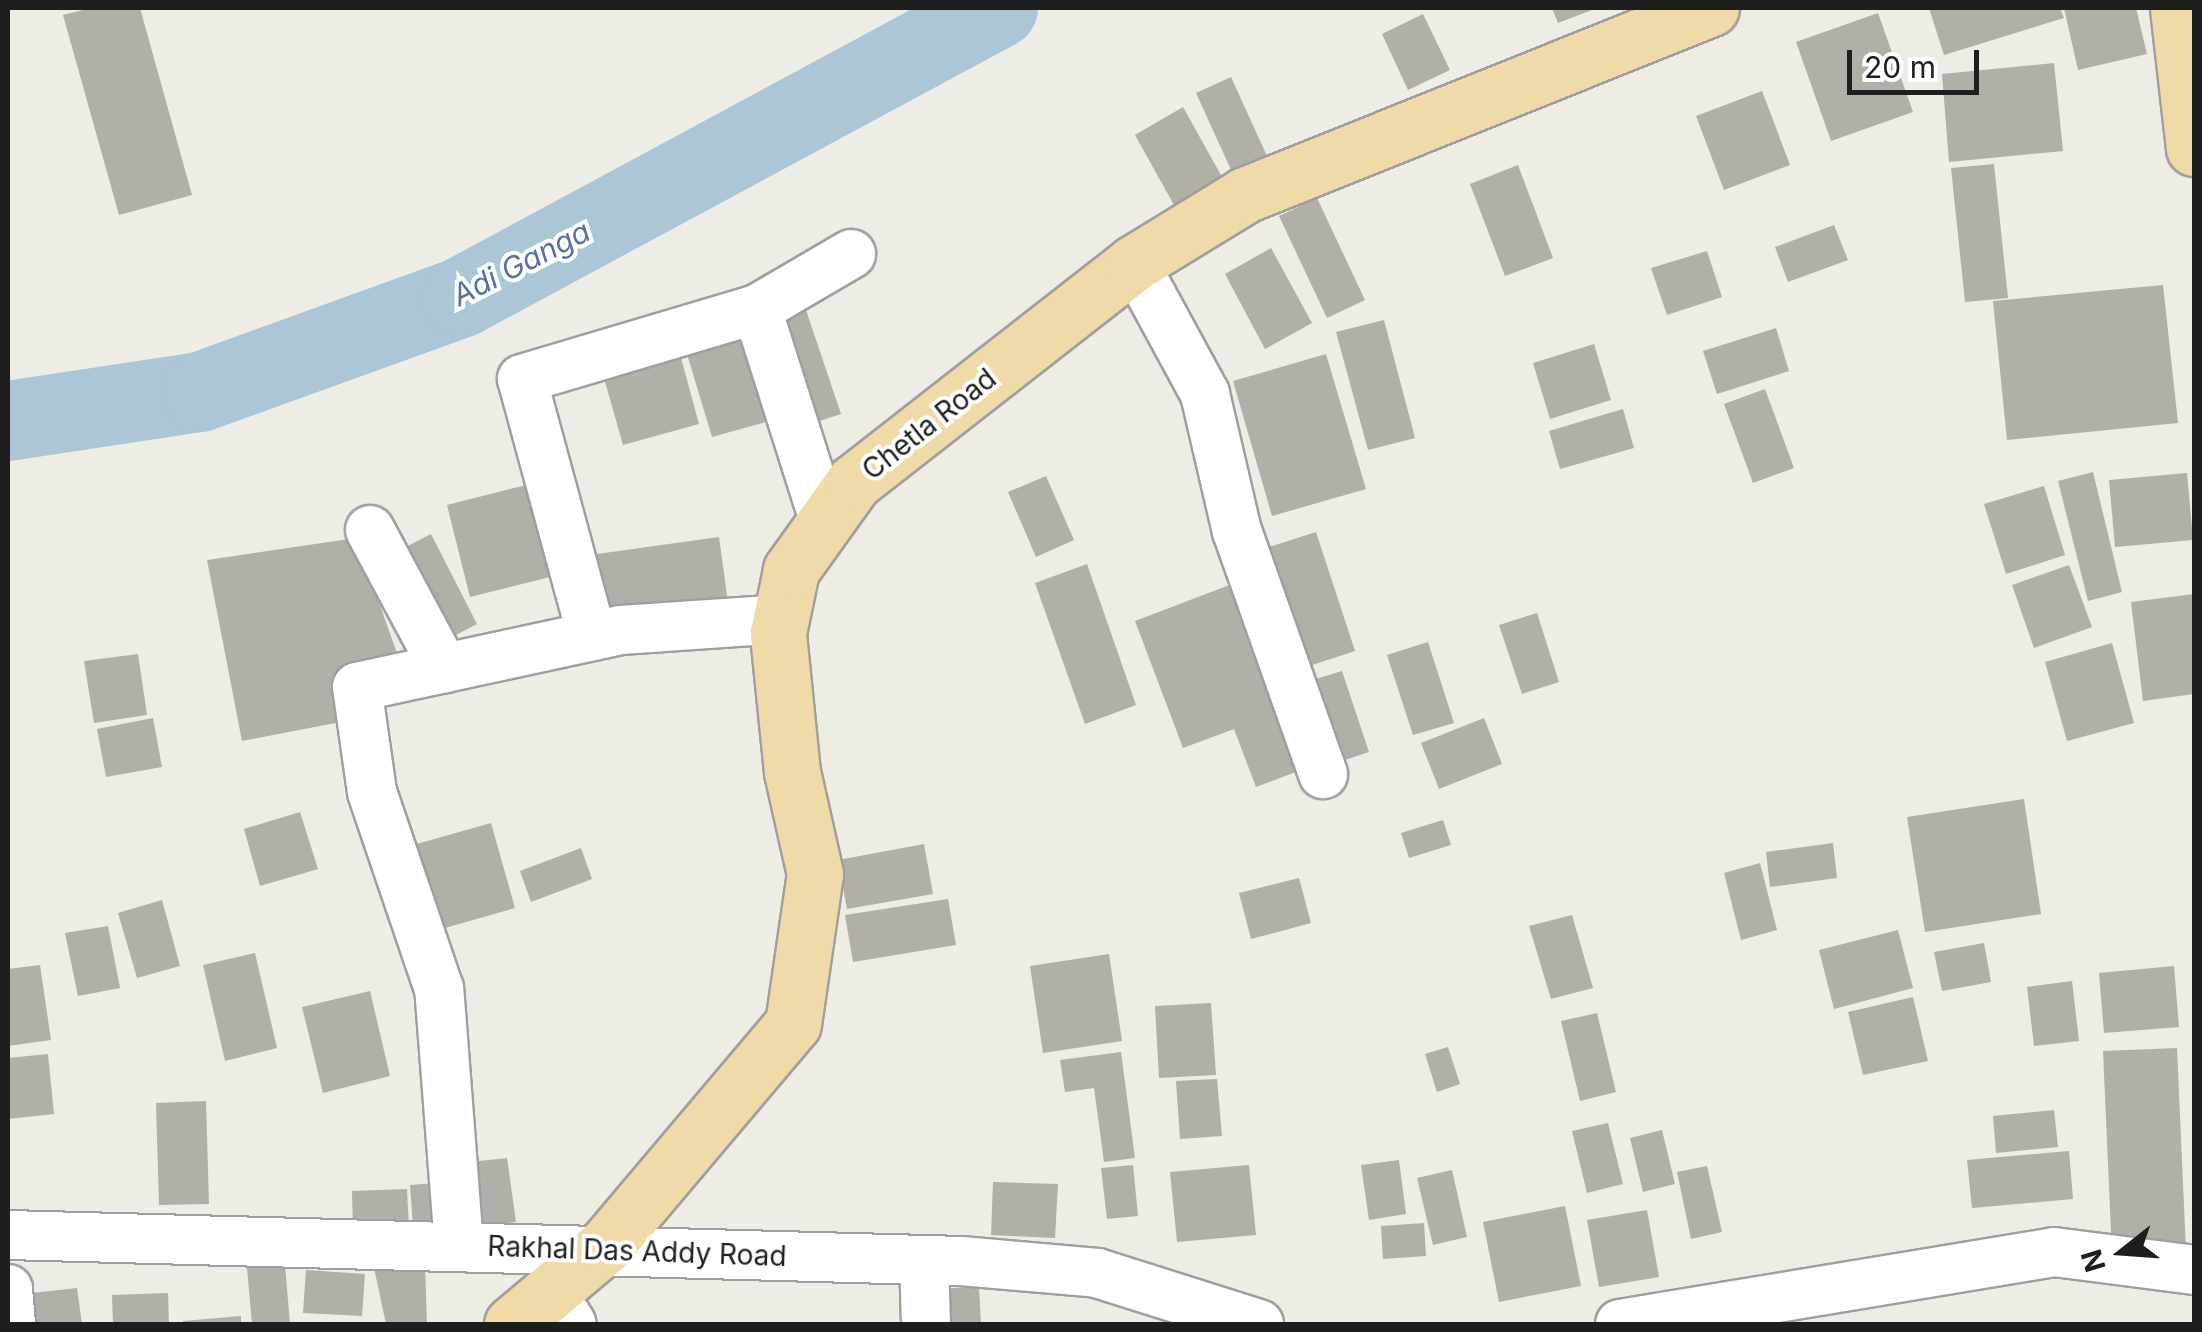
<!DOCTYPE html>
<style>
body{margin:0}
#map{position:relative;width:2202px;height:1332px;overflow:hidden;background:#edece5;font-family:Inter,sans-serif}
div>[style]{position:absolute}
.river>*{height:80px;margin:-40px;padding:0 40px;transform-origin:40px;border-radius:40px;background:#abc6d6}
.building>*{inset:0;background:#b2aea8}
.roads{filter:drop-shadow(2px 0 #9f9f9f) drop-shadow(-2px 0 #9f9f9f) drop-shadow(0 2px #9f9f9f) drop-shadow(0 -2px #9f9f9f)}
.minor>*{height:48px;margin:-24px;padding:0 24px;transform-origin:24px;border-radius:24px;background:#fff}
.major>*{height:55px;margin:-27.5px;padding:0 27.5px;transform-origin:27.5px;border-radius:27.5px;background:#f0daa7}
span{translate:-50% -50%;white-space:nowrap;text-align:center;line-height:1.15;-webkit-text-stroke:8px #fff;paint-order:stroke}
.street-label{font-size:28px;color:#1e1e1e}
.water-label{font-size:30px;color:#5672a1;font-style:italic}
.frame{position:absolute;inset:0;border:10px solid #1e1e1e;pointer-events:none}
.north{position:absolute;left:2072px;top:1202px;width:100px;height:100px;-webkit-text-stroke:8px #fff;paint-order:stroke;rotate:253deg;font-size:28px;font-weight:700;line-height:40px;text-align:center;color:#1e1e1e}
.north::after{content:'';display:block;margin:auto;width:35px;height:45px;background:#1e1e1e;clip-path:polygon(50% 0,100% 100%,50% 72%,0 100%)}
.scale{position:absolute;left:1847px;top:50px;width:132px;height:45px;box-sizing:border-box;border:5px solid #1e1e1e;border-top:0;padding-left:12px;font-size:30px;line-height:35px;white-space:nowrap;color:#1e1e1e;-webkit-text-stroke:8px #fff;paint-order:stroke}
</style>
<div id="map">
<div class="river">
<i style="left:8px;top:421px;width:194px;rotate:-8.6deg"></i>
<i style="left:200px;top:392px;width:279px;rotate:-19.9deg"></i>
<i style="left:462px;top:297px;width:609px;rotate:-28.33deg"></i>
</div>
<div class="building">
<i style="clip-path:polygon(91px 8px,140px 8px,192px 195px,119px 215px,63px 15px)"></i>
<i style="clip-path:polygon(1552px 8px,1597px 8px,1558px 23px)"></i>
<i style="clip-path:polygon(1929px 8px,2060px 8px,2064px 18px,1944px 55px)"></i>
<i style="clip-path:polygon(2064px 8px,2136px 8px,2147px 54px,2078px 70px)"></i>
<i style="clip-path:polygon(1878px 13px,1913px 112px,1831px 141px,1796px 42px)"></i>
<i style="clip-path:polygon(1423px 14px,1450px 70px,1408px 90px,1382px 34px)"></i>
<i style="clip-path:polygon(2054px 63px,2063px 151px,1949px 162px,1942px 74px)"></i>
<i style="clip-path:polygon(1231px 77px,1267px 156px,1232px 172px,1196px 93px)"></i>
<i style="clip-path:polygon(1762px 91px,1790px 165px,1724px 190px,1696px 116px)"></i>
<i style="clip-path:polygon(1183px 107px,1222px 177px,1174px 205px,1135px 135px)"></i>
<i style="clip-path:polygon(1994px 164px,2008px 298px,1965px 302px,1951px 168px)"></i>
<i style="clip-path:polygon(1518px 165px,1553px 258px,1505px 276px,1470px 184px)"></i>
<i style="clip-path:polygon(1317px 198px,1365px 300px,1327px 318px,1279px 216px)"></i>
<i style="clip-path:polygon(1834px 225px,1848px 260px,1788px 282px,1775px 247px)"></i>
<i style="clip-path:polygon(1271px 248px,1312px 323px,1265px 349px,1225px 274px)"></i>
<i style="clip-path:polygon(1707px 251px,1722px 297px,1667px 315px,1651px 268px)"></i>
<i style="clip-path:polygon(2163px 285px,2178px 423px,2007px 440px,1993px 301px)"></i>
<i style="clip-path:polygon(805px 307px,841px 414px,801px 427px,766px 320px)"></i>
<i style="clip-path:polygon(1384px 320px,1415px 438px,1368px 450px,1336px 332px)"></i>
<i style="clip-path:polygon(742px 326px,769px 421px,712px 437px,684px 344px)"></i>
<i style="clip-path:polygon(1776px 328px,1789px 371px,1717px 394px,1703px 351px)"></i>
<i style="clip-path:polygon(677px 343px,699px 424px,623px 445px,600px 364px)"></i>
<i style="clip-path:polygon(1594px 344px,1611px 400px,1550px 419px,1533px 363px)"></i>
<i style="clip-path:polygon(1326px 354px,1366px 489px,1272px 516px,1233px 381px)"></i>
<i style="clip-path:polygon(1765px 389px,1794px 468px,1753px 483px,1724px 404px)"></i>
<i style="clip-path:polygon(1623px 409px,1634px 448px,1560px 469px,1549px 431px)"></i>
<i style="clip-path:polygon(2093px 472px,2122px 592px,2088px 601px,2058px 481px)"></i>
<i style="clip-path:polygon(2187px 473px,2193px 540px,2115px 547px,2109px 480px)"></i>
<i style="clip-path:polygon(1046px 476px,1074px 540px,1036px 557px,1008px 492px)"></i>
<i style="clip-path:polygon(542px 481px,566px 573px,470px 597px,447px 505px)"></i>
<i style="clip-path:polygon(2044px 486px,2065px 555px,2006px 574px,1984px 504px)"></i>
<i style="clip-path:polygon(1316px 532px,1355px 651px,1297px 670px,1257px 551px)"></i>
<i style="clip-path:polygon(431px 534px,477px 624px,448px 639px,402px 549px)"></i>
<i style="clip-path:polygon(719px 537px,729px 610px,607px 627px,597px 554px)"></i>
<i style="clip-path:polygon(356px 538px,403px 670px,356px 719px,242px 741px,207px 560px)"></i>
<i style="clip-path:polygon(1087px 564px,1136px 705px,1085px 724px,1035px 583px)"></i>
<i style="clip-path:polygon(2069px 565px,2092px 627px,2034px 648px,2012px 585px)"></i>
<i style="clip-path:polygon(1240px 581px,1309px 767px,1256px 787px,1234px 729px,1183px 748px,1135px 621px)"></i>
<i style="clip-path:polygon(2194px 594px,2194px 694px,2143px 701px,2131px 602px)"></i>
<i style="clip-path:polygon(1537px 613px,1559px 682px,1522px 694px,1499px 625px)"></i>
<i style="clip-path:polygon(1428px 642px,1454px 723px,1413px 735px,1387px 655px)"></i>
<i style="clip-path:polygon(2112px 643px,2134px 723px,2067px 741px,2045px 662px)"></i>
<i style="clip-path:polygon(138px 654px,147px 715px,94px 723px,84px 661px)"></i>
<i style="clip-path:polygon(1342px 671px,1369px 752px,1333px 764px,1306px 682px)"></i>
<i style="clip-path:polygon(153px 718px,162px 767px,106px 777px,97px 729px)"></i>
<i style="clip-path:polygon(1484px 718px,1502px 764px,1439px 789px,1421px 743px)"></i>
<i style="clip-path:polygon(2024px 799px,2041px 914px,1925px 932px,1907px 817px)"></i>
<i style="clip-path:polygon(300px 812px,318px 869px,260px 886px,244px 829px)"></i>
<i style="clip-path:polygon(1443px 820px,1451px 845px,1409px 858px,1401px 833px)"></i>
<i style="clip-path:polygon(491px 823px,515px 908px,424px 934px,399px 849px)"></i>
<i style="clip-path:polygon(1833px 843px,1837px 878px,1770px 887px,1766px 852px)"></i>
<i style="clip-path:polygon(924px 844px,933px 894px,847px 909px,838px 860px)"></i>
<i style="clip-path:polygon(581px 848px,592px 879px,531px 902px,520px 871px)"></i>
<i style="clip-path:polygon(1760px 863px,1777px 930px,1741px 940px,1724px 873px)"></i>
<i style="clip-path:polygon(1299px 878px,1311px 923px,1251px 939px,1239px 893px)"></i>
<i style="clip-path:polygon(948px 899px,956px 945px,853px 962px,845px 915px)"></i>
<i style="clip-path:polygon(162px 900px,180px 966px,137px 978px,118px 913px)"></i>
<i style="clip-path:polygon(1572px 915px,1593px 988px,1551px 999px,1529px 926px)"></i>
<i style="clip-path:polygon(108px 926px,120px 988px,78px 996px,65px 933px)"></i>
<i style="clip-path:polygon(1898px 930px,1913px 988px,1834px 1009px,1819px 950px)"></i>
<i style="clip-path:polygon(1984px 943px,1991px 982px,1942px 991px,1934px 952px)"></i>
<i style="clip-path:polygon(255px 953px,277px 1048px,225px 1061px,203px 965px)"></i>
<i style="clip-path:polygon(1109px 954px,1122px 1041px,1043px 1053px,1030px 966px)"></i>
<i style="clip-path:polygon(40px 965px,51px 1040px,8px 1046px,8px 969px)"></i>
<i style="clip-path:polygon(2174px 966px,2179px 1027px,2104px 1033px,2099px 973px)"></i>
<i style="clip-path:polygon(2072px 981px,2079px 1041px,2034px 1046px,2027px 987px)"></i>
<i style="clip-path:polygon(370px 991px,390px 1076px,323px 1093px,302px 1007px)"></i>
<i style="clip-path:polygon(1913px 997px,1928px 1061px,1863px 1075px,1848px 1012px)"></i>
<i style="clip-path:polygon(1211px 1003px,1216px 1075px,1159px 1078px,1155px 1006px)"></i>
<i style="clip-path:polygon(1597px 1013px,1616px 1092px,1580px 1101px,1561px 1021px)"></i>
<i style="clip-path:polygon(1448px 1047px,1460px 1084px,1437px 1092px,1425px 1054px)"></i>
<i style="clip-path:polygon(2177px 1048px,2186px 1251px,2112px 1254px,2103px 1051px)"></i>
<i style="clip-path:polygon(1121px 1052px,1135px 1158px,1104px 1162px,1094px 1088px,1065px 1092px,1060px 1060px)"></i>
<i style="clip-path:polygon(48px 1054px,54px 1114px,8px 1119px,8px 1058px)"></i>
<i style="clip-path:polygon(1217px 1079px,1222px 1136px,1180px 1139px,1176px 1081px)"></i>
<i style="clip-path:polygon(206px 1101px,209px 1204px,159px 1205px,156px 1103px)"></i>
<i style="clip-path:polygon(2054px 1110px,2058px 1147px,1996px 1153px,1993px 1116px)"></i>
<i style="clip-path:polygon(1608px 1123px,1623px 1184px,1587px 1193px,1572px 1131px)"></i>
<i style="clip-path:polygon(1662px 1130px,1675px 1184px,1643px 1192px,1630px 1138px)"></i>
<i style="clip-path:polygon(2069px 1151px,2073px 1199px,1972px 1208px,1967px 1160px)"></i>
<i style="clip-path:polygon(507px 1158px,516px 1222px,479px 1227px,470px 1162px)"></i>
<i style="clip-path:polygon(1399px 1160px,1406px 1214px,1369px 1220px,1361px 1165px)"></i>
<i style="clip-path:polygon(1133px 1165px,1138px 1216px,1107px 1219px,1101px 1168px)"></i>
<i style="clip-path:polygon(1249px 1165px,1256px 1235px,1177px 1242px,1170px 1172px)"></i>
<i style="clip-path:polygon(1707px 1166px,1722px 1232px,1691px 1239px,1677px 1172px)"></i>
<i style="clip-path:polygon(1452px 1170px,1467px 1237px,1433px 1245px,1417px 1178px)"></i>
<i style="clip-path:polygon(449px 1182px,453px 1223px,413px 1226px,410px 1185px)"></i>
<i style="clip-path:polygon(993px 1182px,1058px 1184px,1055px 1238px,991px 1235px)"></i>
<i style="clip-path:polygon(407px 1189px,409px 1228px,353px 1230px,352px 1191px)"></i>
<i style="clip-path:polygon(1565px 1206px,1581px 1286px,1499px 1302px,1483px 1222px)"></i>
<i style="clip-path:polygon(1647px 1210px,1659px 1277px,1599px 1287px,1587px 1220px)"></i>
<i style="clip-path:polygon(1424px 1223px,1426px 1256px,1383px 1259px,1381px 1226px)"></i>
<i style="clip-path:polygon(373px 1263px,425px 1265px,427px 1324px,386px 1324px)"></i>
<i style="clip-path:polygon(285px 1265px,290px 1324px,252px 1324px,247px 1268px)"></i>
<i style="clip-path:polygon(306px 1270px,365px 1274px,362px 1316px,303px 1313px)"></i>
<i style="clip-path:polygon(979px 1287px,981px 1324px,934px 1324px,933px 1289px)"></i>
<i style="clip-path:polygon(77px 1288px,82px 1324px,27px 1324px,23px 1294px)"></i>
<i style="clip-path:polygon(168px 1293px,169px 1324px,113px 1324px,112px 1295px)"></i>
<i style="clip-path:polygon(241px 1316px,241px 1324px,183px 1324px,183px 1321px)"></i>
</div>
<div class="roads">
<div class="minor">
<i style="left:1134px;top:263px;width:149px;rotate:61.5deg"></i>
<i style="left:1205px;top:394px;width:141px;rotate:76.9deg"></i>
<i style="left:1237px;top:531px;width:258px;rotate:70.5deg"></i>
<i style="left:757px;top:309px;width:225px;rotate:72.4deg"></i>
<i style="left:370px;top:530px;width:157px;rotate:61.8deg"></i>
<i style="left:592px;top:636px;width:266px;rotate:-105.2deg"></i>
<i style="left:522px;top:379px;width:245px;rotate:-16.6deg"></i>
<i style="left:757px;top:309px;width:109px;rotate:-30.3deg"></i>
<i style="left:8px;top:1235px;width:953px;rotate:1.56deg"></i>
<i style="left:961px;top:1261px;width:137px;rotate:5deg"></i>
<i style="left:1097px;top:1273px;width:170px;rotate:17.5deg"></i>
<i style="left:459px;top:1246px;width:258px;rotate:-94.4deg"></i>
<i style="left:439px;top:989px;width:208px;rotate:-108.8deg"></i>
<i style="left:372px;top:792px;width:106px;rotate:-98.1deg"></i>
<i style="left:357px;top:687px;width:270px;rotate:-12.2deg"></i>
<i style="left:621px;top:630px;width:160px;rotate:-3.9deg"></i>
<i style="left:924px;top:1260px;width:64px;rotate:88.2deg"></i>
<i style="left:8px;top:1289px;width:35px;rotate:85deg"></i>
<i style="left:551px;top:1291px;width:39px;rotate:58deg"></i>
<i style="left:1620px;top:1324px;width:440px;rotate:-9.4deg"></i>
<i style="left:2054px;top:1252px;width:141px;rotate:7.3deg"></i>
</div>
<div class="major">
<i style="left:2178px;top:8px;width:141px;rotate:83.5deg"></i>
<i style="left:512px;top:1324px;width:123px;rotate:-40deg"></i>
<i style="left:606px;top:1245px;width:289px;rotate:-49.8deg"></i>
<i style="left:793px;top:1024px;width:152px;rotate:-81.7deg"></i>
<i style="left:815px;top:874px;width:105px;rotate:-102.7deg"></i>
<i style="left:792px;top:772px;width:140px;rotate:-95.8deg"></i>
<i style="left:778px;top:633px;width:64px;rotate:-78.3deg"></i>
<i style="left:791px;top:570px;width:108px;rotate:-54.4deg"></i>
<i style="left:854px;top:482px;width:355px;rotate:-38deg"></i>
<i style="left:1134px;top:263px;width:130px;rotate:-31.5deg"></i>
<i style="left:1245px;top:195px;width:502px;rotate:-21.86deg"></i>
</div>
</div>
<div class="street-label">
<span style="left:929px;top:424px;rotate:-38deg">Chetla Road</span>
<span style="left:637px;top:1251px;rotate:2deg">Rakhal Das Addy Road</span>
</div>
<div class="water-label">
<span style="left:521px;top:263px;rotate:-27deg">Adi Ganga</span>
</div>
<div class="frame"></div>
<div class="north">N</div>
<div class="scale">20 m</div>
</div>
